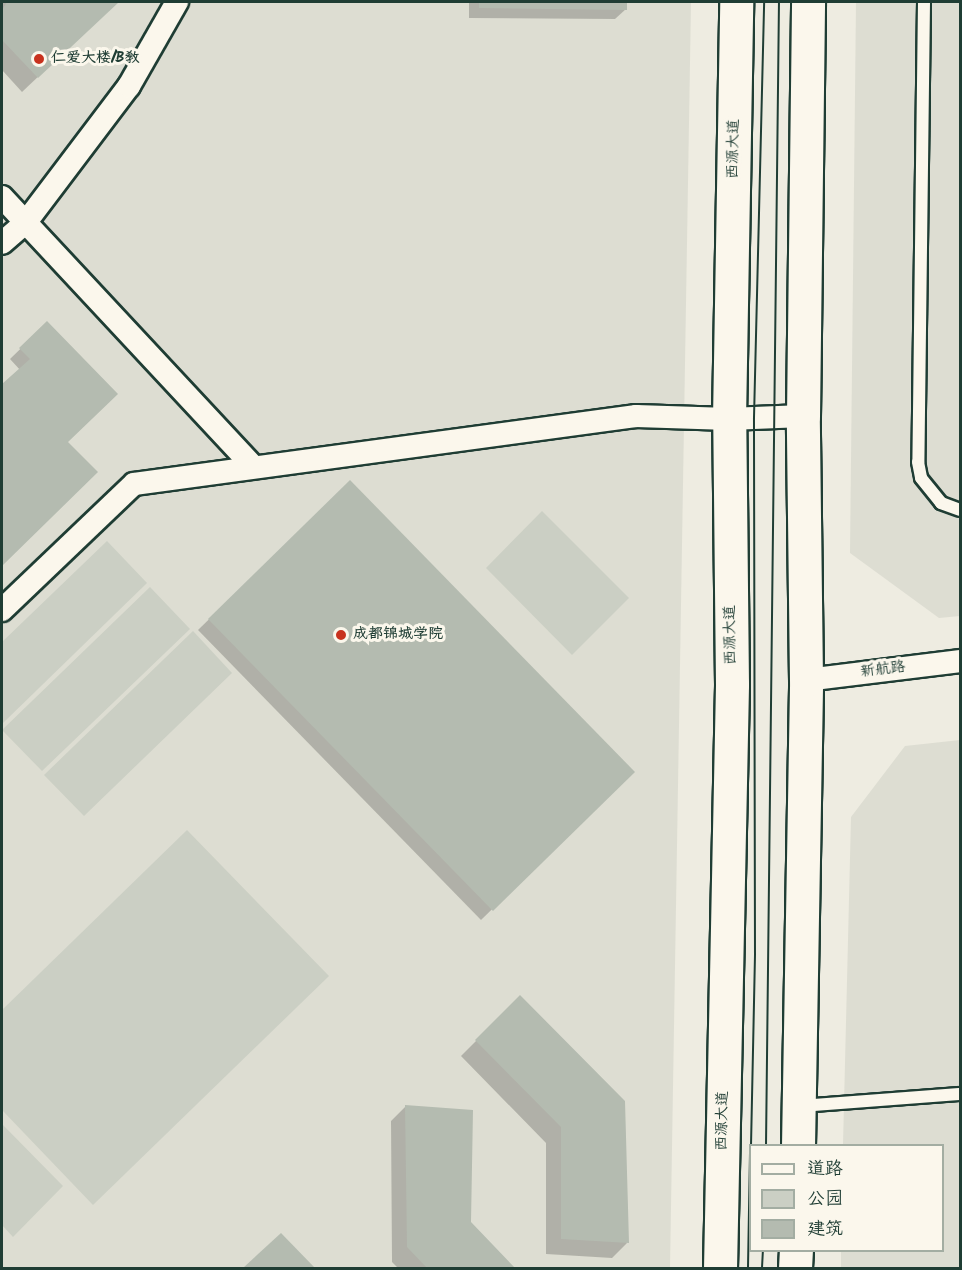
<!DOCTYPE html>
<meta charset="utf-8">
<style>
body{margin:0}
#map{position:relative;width:962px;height:1270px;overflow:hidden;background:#eeece1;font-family:Kalam,"LXGW WenKai TC",sans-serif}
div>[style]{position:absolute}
.built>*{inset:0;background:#ddddd2}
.green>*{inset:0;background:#cbcfc4}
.shadow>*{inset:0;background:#0003}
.building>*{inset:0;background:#b4bbb0}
.roads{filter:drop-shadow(2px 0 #1f3d34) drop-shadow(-2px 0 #1f3d34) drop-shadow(0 2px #1f3d34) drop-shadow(0 -2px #1f3d34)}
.lane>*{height:12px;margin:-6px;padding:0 6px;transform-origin:6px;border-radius:6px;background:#fbf7ec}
.street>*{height:22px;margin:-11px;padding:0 11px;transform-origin:11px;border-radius:11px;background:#fbf7ec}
.primary>*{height:33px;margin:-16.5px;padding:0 16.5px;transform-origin:16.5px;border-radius:16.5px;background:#fbf7ec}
.tram>*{height:1.5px;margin:-0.75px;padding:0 0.75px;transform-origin:0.75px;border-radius:0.75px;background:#1f3d34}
.dots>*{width:16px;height:16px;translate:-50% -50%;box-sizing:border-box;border:3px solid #fbf7ec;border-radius:50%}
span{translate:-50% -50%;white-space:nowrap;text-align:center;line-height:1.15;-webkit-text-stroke:6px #fbf7ec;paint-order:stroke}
.poi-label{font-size:15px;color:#1f3d34;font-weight:700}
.left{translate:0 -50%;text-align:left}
.street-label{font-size:15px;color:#1f3d34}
.frame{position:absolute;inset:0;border:3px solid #1f3d34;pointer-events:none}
.legend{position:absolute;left:749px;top:1144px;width:195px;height:108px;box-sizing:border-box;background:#fbf7ec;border:2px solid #a3ada2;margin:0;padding:8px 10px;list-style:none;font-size:18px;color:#1f3d34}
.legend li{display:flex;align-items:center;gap:12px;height:30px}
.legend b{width:30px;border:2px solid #a3ada2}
</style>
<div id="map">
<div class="built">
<i style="clip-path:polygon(2px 2px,691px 2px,670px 1268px,2px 1268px)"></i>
<i style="clip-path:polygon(856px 2px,960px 2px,960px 616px,939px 618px,850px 553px)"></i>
<i style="clip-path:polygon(960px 740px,960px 1268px,841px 1268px,841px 1251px,942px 1250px,942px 1146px,843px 1145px,851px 817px,905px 746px)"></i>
</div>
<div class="green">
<i style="clip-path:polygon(542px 511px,629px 598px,572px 655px,486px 568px)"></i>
<i style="clip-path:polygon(107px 541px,147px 583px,2px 724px,2px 642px)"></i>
<i style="clip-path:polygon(150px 587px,190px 629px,42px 771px,2px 730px)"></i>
<i style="clip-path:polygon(193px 631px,232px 673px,84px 816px,44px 775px)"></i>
<i style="clip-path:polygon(187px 830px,329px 976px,93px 1205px,2px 1110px,2px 1010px)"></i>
<i style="clip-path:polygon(2px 1124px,63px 1186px,13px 1237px,2px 1225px)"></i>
</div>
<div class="shadow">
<i style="clip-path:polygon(2px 2px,117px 2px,22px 92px,2px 70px)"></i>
<i style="clip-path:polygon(469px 2px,626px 2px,626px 9px,615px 19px,469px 18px)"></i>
<i style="clip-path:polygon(47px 323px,67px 442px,96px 472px,2px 564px,2px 386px,21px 371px,10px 359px)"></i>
<i style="clip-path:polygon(350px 482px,633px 772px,481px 920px,198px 630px)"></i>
<i style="clip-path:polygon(520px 997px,627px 1243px,612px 1258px,546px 1254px,546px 1143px,461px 1056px)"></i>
<i style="clip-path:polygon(406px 1106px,469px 1223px,513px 1268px,398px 1268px,392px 1262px,391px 1121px)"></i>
<i style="clip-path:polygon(281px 1235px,313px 1268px,246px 1268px)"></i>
</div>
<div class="building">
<i style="clip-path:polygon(7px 2px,119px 2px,38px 78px,2px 40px,2px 10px)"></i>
<i style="clip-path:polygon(479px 2px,627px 2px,627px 10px,479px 8px)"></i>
<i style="clip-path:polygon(47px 321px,118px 394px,68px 442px,98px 472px,2px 566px,2px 384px,30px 359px,19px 348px)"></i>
<i style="clip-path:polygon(350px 480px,635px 772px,493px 911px,208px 619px)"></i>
<i style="clip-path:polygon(520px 995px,625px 1101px,629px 1243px,561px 1239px,561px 1127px,475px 1040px)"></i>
<i style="clip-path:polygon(405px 1105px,473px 1110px,471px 1222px,515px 1268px,427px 1268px,407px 1247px)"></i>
<i style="clip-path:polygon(281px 1233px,315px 1268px,243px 1268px)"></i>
</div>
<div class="roads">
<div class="lane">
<i style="left:924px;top:2px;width:460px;rotate:90.7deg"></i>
<i style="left:918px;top:462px;width:16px;rotate:79deg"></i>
<i style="left:921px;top:478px;width:32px;rotate:51deg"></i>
<i style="left:941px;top:503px;width:20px;rotate:20deg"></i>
<i style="left:800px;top:1106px;width:160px;rotate:-4.3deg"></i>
</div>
<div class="street">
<i style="left:2px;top:197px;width:367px;rotate:47deg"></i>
<i style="left:2px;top:243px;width:32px;rotate:-41deg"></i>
<i style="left:26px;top:222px;width:171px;rotate:-52.9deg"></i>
<i style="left:129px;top:86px;width:97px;rotate:-60.3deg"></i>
<i style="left:2px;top:610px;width:182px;rotate:-43.7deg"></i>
<i style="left:134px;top:484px;width:507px;rotate:-7.71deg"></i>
<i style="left:636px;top:416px;width:93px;rotate:1.8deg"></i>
<i style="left:729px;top:419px;width:74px;rotate:-2.3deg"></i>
<i style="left:806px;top:680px;width:155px;rotate:-7deg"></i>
</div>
<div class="primary">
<i style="left:798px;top:1146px;width:466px;rotate:-89deg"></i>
<i style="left:806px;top:680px;width:264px;rotate:-90.7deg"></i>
<i style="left:803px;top:416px;width:414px;rotate:-89.3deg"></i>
<i style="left:720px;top:1268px;width:584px;rotate:-88.82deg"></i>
<i style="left:732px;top:684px;width:265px;rotate:-90.6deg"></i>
<i style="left:729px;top:419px;width:417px;rotate:-89deg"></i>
<i style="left:795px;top:1268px;width:18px;rotate:-87deg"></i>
</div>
</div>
<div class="tram">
<i style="left:751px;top:1146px;width:192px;rotate:-88.8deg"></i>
<i style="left:755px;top:954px;width:536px;rotate:-90.11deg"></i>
<i style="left:754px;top:418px;width:416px;rotate:-88.6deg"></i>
<i style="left:766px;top:1146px;width:1144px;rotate:-89.35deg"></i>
<i style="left:748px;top:1268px;width:118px;rotate:-89deg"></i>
<i style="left:762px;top:1268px;width:18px;rotate:-87deg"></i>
</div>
<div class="dots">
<i style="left:39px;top:59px;background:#c8321e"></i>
<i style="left:341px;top:635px;background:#c8321e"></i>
</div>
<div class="poi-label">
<span class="left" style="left:51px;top:59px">仁爱大楼/B教</span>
<span class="left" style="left:353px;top:635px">成都锦城学院</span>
</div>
<div class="street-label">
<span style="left:734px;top:149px;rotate:-89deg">西源大道</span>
<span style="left:731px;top:635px;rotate:-91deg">西源大道</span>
<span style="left:883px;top:670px;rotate:-7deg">新航路</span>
<span style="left:723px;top:1121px;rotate:-89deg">西源大道</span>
</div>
<div class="frame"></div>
<ul class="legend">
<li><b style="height:8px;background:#fbf7ec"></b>道路</li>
<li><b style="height:16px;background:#cbcfc4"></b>公园</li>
<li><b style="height:16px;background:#b4bbb0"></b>建筑</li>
</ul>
</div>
